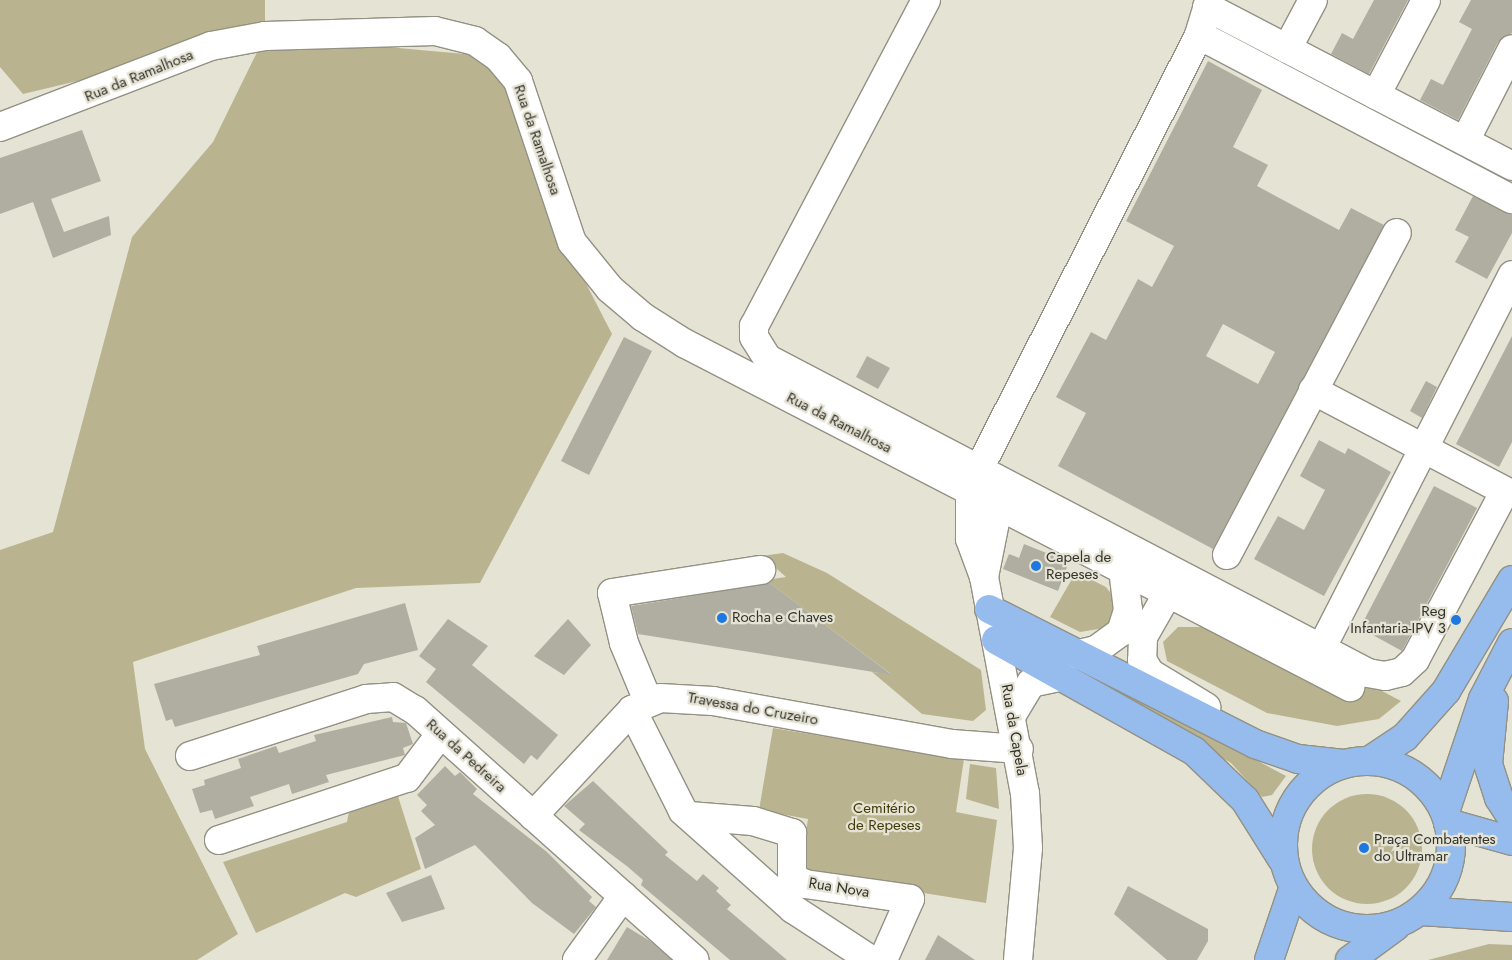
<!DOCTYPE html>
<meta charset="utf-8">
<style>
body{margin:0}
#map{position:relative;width:1512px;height:960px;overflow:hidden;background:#e5e3d4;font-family:Jost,sans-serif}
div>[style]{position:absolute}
.green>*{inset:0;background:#b9b48f}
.round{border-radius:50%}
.building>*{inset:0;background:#b0aea0}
.roads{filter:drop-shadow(1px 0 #939183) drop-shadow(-1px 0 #939183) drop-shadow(0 1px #939183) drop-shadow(0 -1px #939183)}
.minor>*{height:28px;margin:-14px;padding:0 14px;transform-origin:14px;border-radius:14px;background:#fff}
.major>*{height:28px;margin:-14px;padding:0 14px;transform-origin:14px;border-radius:14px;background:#96bcee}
.major>.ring{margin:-14px;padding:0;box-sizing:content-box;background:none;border:28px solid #96bcee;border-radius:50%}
.dots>*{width:14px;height:14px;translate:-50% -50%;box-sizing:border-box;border:2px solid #e5e3d4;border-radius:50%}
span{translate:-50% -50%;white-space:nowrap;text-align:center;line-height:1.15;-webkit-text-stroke:4.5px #e5e3d4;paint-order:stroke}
.street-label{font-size:15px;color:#33322c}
.poi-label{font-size:15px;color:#33322c}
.left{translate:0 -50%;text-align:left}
.right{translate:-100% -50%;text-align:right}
.park-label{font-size:15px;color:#423b07}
</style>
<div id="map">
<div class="green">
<i style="clip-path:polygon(0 0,265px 0,265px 36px,498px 57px,545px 204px,612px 334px,480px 583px,356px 588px,133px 662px,145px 749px,238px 934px,197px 960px,0 960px,0 550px,53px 532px,132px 237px,213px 142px,265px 36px,23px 94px,0 67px)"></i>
<i style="clip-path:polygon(783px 553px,827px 573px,981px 670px,986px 710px,973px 721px,922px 714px,872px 672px,891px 674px,766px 580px,786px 577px,762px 556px)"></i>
<i style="clip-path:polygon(1076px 572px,1106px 587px,1112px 595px,1112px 617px,1104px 628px,1080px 632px,1050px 617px)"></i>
<i style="clip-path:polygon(1178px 627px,1203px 627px,1256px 651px,1361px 680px,1401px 701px,1379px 719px,1337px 726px,1267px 713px,1167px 661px,1163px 642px)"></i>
<i style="clip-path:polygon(1115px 692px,1129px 692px,1286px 776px,1272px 795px,1262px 797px,1231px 763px)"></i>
<i style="clip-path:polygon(773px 728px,964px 759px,956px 812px,997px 820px,986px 903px,799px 873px,808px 819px,759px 810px)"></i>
<i style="clip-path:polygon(970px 764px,996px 768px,999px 809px,966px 799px)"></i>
<i style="clip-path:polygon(397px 793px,421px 869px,356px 897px,345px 893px,256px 933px,223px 862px,347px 822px,350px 806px)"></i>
<i class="round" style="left:1312px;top:794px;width:110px;height:110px"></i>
<i style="clip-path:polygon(1489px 944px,1512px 945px,1512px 960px,1428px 960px)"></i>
</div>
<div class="building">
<i style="clip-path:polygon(1374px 0,1408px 0,1369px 74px,1331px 54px,1342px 33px,1353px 39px)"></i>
<i style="clip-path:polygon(1471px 0,1512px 0,1512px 33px,1498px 42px,1458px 120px,1420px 100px,1431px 79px,1443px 85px,1472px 29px,1459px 22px)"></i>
<i style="clip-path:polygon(evenodd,1208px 61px,1262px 90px,1233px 147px,1268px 165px,1257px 186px,1339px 230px,1351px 208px,1384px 225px,1213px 549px,1058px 466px,1086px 413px,1056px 397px,1091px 332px,1106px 340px,1138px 279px,1152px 287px,1174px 246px,1126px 221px,1208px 61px,1223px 324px,1275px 352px,1258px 384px,1206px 356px,1223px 324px)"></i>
<i style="clip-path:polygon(82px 130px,101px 181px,51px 199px,64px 232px,109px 216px,111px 235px,53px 258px,33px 202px,0 214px,0 158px)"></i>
<i style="clip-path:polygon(1473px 196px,1512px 215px,1512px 233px,1487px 279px,1455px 262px,1469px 237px,1455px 230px)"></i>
<i style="clip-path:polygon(1512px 336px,1512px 442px,1499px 467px,1456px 444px)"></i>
<i style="clip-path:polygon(624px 337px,652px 351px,589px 475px,561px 461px)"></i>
<i style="clip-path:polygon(867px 356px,890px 368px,878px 389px,856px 377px)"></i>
<i style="clip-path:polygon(1426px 381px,1437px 387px,1422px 418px,1410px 411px)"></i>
<i style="clip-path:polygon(1319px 440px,1345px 454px,1348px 448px,1391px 472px,1324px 596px,1254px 559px,1278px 516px,1304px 530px,1325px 490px,1300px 476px)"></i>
<i style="clip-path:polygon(1434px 486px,1477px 508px,1402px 651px,1360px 628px)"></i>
<i style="clip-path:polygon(1024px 544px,1069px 562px,1058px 591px,1003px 569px,1009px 554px,1019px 558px)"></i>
<i style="clip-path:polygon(770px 583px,892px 675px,638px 634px,631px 606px)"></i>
<i style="clip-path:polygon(405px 603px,418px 650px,364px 664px,358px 674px,175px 727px,172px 719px,166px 721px,154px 684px,260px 655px,257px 646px)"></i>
<i style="clip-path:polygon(448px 619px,488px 646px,472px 665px,558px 735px,537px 760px,531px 755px,524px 764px,426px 682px,436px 669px,419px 656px)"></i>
<i style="clip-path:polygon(568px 619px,591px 645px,564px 675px,534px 656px)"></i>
<i style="clip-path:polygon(392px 717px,393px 722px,406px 723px,413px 744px,403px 748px,405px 755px,326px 775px,329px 782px,292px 794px,289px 784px,250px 797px,254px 806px,215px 819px,212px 810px,200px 813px,192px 789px,205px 785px,204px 780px,241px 768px,238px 759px,276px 746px,279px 753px,316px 741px,314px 735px)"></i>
<i style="clip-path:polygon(445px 766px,455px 776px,460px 772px,477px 789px,473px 794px,547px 852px,592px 897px,589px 901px,596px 907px,574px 934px,532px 903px,475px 845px,425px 869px,415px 838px,435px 825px,421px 811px,427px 805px,417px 795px)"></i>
<i style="clip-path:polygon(593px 781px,668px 852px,665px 855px,697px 881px,703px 874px,719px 888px,716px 891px,731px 905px,727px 909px,787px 960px,730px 960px,641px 885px,643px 880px,628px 867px,579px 830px,585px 824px,564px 806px)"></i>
<i style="clip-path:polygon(431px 875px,445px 909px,402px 922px,386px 893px)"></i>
<i style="clip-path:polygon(1128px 886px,1208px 929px,1208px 941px,1197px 960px,1167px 960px,1114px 914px)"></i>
<i style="clip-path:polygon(627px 927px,650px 941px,672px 960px,607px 960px)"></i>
<i style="clip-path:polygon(938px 935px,975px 960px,925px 960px)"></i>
</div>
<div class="roads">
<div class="minor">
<i style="left:926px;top:0;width:369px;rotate:117.8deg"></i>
<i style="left:754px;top:326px;width:11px;rotate:90deg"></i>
<i style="left:754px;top:337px;width:26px;rotate:58deg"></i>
<i style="left:768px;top:359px;width:677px;rotate:27.62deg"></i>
<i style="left:1368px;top:673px;width:17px;rotate:10deg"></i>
<i style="left:1385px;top:676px;width:17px;rotate:-13deg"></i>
<i style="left:1402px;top:672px;width:18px;rotate:-43deg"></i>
<i style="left:1415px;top:660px;width:191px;rotate:-62deg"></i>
<i style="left:1505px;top:491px;width:217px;rotate:-152.3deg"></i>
<i style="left:1207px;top:7px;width:344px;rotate:27.5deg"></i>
<i style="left:1199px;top:35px;width:353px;rotate:27.7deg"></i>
<i style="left:1287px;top:49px;width:55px;rotate:-62deg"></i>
<i style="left:1376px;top:95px;width:107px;rotate:-62.2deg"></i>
<i style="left:0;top:127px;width:226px;rotate:-21deg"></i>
<i style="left:211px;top:46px;width:55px;rotate:-10.5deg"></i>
<i style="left:265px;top:36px;width:170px;rotate:-1.7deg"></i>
<i style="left:435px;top:31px;width:41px;rotate:14deg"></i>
<i style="left:475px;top:41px;width:28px;rotate:35deg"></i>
<i style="left:498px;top:57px;width:31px;rotate:50deg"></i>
<i style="left:518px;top:81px;width:170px;rotate:71.5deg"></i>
<i style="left:572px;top:242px;width:60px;rotate:51deg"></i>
<i style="left:610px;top:289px;width:43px;rotate:40.3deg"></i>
<i style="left:643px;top:317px;width:49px;rotate:32.4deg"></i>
<i style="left:684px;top:343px;width:750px;rotate:27.32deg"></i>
<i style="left:1465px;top:141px;width:103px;rotate:-62.9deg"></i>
<i style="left:979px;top:469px;width:487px;rotate:-63.1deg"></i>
<i style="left:1199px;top:35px;width:37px;rotate:-73deg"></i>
<i style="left:970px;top:492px;width:47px;rotate:90deg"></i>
<i style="left:970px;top:539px;width:40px;rotate:69.8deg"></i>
<i style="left:991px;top:503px;width:19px;rotate:78deg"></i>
<i style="left:995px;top:522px;width:56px;rotate:101.3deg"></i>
<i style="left:984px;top:577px;width:220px;rotate:79.3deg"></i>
<i style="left:1025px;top:793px;width:55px;rotate:86.9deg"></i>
<i style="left:1028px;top:848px;width:112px;rotate:95.1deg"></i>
<i style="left:1227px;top:555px;width:364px;rotate:-62.2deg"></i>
<i style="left:1168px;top:593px;width:51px;rotate:119.6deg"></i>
<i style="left:1143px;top:637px;width:23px;rotate:92deg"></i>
<i style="left:1142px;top:660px;width:15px;rotate:58deg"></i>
<i style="left:1150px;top:673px;width:66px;rotate:31.3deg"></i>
<i style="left:1321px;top:649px;width:420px;rotate:-62.9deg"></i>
<i style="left:1079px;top:654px;width:17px;rotate:-13deg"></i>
<i style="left:1096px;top:650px;width:31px;rotate:-36deg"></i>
<i style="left:1121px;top:632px;width:23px;rotate:-72deg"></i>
<i style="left:1128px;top:610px;width:41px;rotate:-97deg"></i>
<i style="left:648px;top:701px;width:63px;rotate:-112.5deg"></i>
<i style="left:624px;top:643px;width:51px;rotate:-103.5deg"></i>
<i style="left:612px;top:593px;width:151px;rotate:-8.8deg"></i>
<i style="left:632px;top:710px;width:113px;rotate:63.2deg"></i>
<i style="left:683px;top:811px;width:147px;rotate:41.7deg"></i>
<i style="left:793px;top:909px;width:93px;rotate:33.2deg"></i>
<i style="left:1013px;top:713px;width:35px;rotate:-59deg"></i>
<i style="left:1031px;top:683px;width:33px;rotate:-12deg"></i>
<i style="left:190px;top:756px;width:185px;rotate:-17.9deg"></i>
<i style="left:366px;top:699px;width:27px;rotate:-4deg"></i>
<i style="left:393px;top:697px;width:26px;rotate:31deg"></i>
<i style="left:415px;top:710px;width:375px;rotate:41.8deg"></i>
<i style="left:533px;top:816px;width:145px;rotate:-47deg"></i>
<i style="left:632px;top:710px;width:30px;rotate:-23deg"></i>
<i style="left:660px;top:698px;width:53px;rotate:3.2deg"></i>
<i style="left:713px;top:701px;width:243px;rotate:10.2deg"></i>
<i style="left:952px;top:744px;width:67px;rotate:4.3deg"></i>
<i style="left:689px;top:816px;width:64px;rotate:4.5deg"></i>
<i style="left:753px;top:821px;width:41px;rotate:17.1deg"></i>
<i style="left:792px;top:833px;width:44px;rotate:90deg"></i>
<i style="left:792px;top:877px;width:15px;rotate:28deg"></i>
<i style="left:805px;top:884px;width:106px;rotate:8.1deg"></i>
<i style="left:910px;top:899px;width:67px;rotate:113.9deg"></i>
<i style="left:219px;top:840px;width:198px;rotate:-18.3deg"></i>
<i style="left:407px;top:778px;width:56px;rotate:-52.9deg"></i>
<i style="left:577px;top:960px;width:79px;rotate:-54.3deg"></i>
</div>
<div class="major">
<i style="left:989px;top:609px;width:298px;rotate:26.9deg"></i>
<i style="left:1255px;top:744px;width:46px;rotate:19.2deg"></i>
<i style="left:1298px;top:759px;width:46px;rotate:6.2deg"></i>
<i style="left:996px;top:640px;width:227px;rotate:29.3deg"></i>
<i style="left:1194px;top:751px;width:71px;rotate:43.9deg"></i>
<i style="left:1245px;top:800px;width:70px;rotate:57.9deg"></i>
<i style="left:1494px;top:701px;width:63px;rotate:95.4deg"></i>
<i style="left:1488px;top:764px;width:36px;rotate:72deg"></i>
<i style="left:1499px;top:798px;width:24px;rotate:57deg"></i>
<i class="ring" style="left:1283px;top:761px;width:140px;height:140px"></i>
<i style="left:1369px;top:761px;width:43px;rotate:-33.7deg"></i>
<i style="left:1405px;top:737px;width:62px;rotate:-48.3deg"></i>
<i style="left:1446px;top:691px;width:129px;rotate:-59.3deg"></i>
<i style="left:1445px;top:812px;width:119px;rotate:-71.4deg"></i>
<i style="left:1483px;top:699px;width:63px;rotate:-62.6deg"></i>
<i style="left:1448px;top:823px;width:66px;rotate:15.7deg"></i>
<i style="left:1421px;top:911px;width:91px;rotate:3.8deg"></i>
<i style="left:1269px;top:960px;width:75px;rotate:-71.3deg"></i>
<i style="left:1350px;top:960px;width:56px;rotate:-36.3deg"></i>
</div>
</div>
<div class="dots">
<i style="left:1036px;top:566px;background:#1d78e1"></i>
<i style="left:722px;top:618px;background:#1d78e1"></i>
<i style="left:1456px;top:620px;background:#1d78e1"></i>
<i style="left:1364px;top:848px;background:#1d78e1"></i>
</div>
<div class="street-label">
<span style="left:139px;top:76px;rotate:-22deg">Rua da Ramalhosa</span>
<span style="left:537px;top:140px;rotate:71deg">Rua da Ramalhosa</span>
<span style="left:839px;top:423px;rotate:27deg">Rua da Ramalhosa</span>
<span style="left:753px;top:709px;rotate:10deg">Travessa do Cruzeiro</span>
<span style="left:1014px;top:730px;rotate:80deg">Rua da Capela</span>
<span style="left:466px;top:756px;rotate:42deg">Rua da Pedreira</span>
<span style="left:839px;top:888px;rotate:9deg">Rua Nova</span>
</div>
<div class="poi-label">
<span class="left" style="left:1046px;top:566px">Capela de<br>Repeses</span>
<span class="right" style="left:1446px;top:620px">Reg<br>Infantaria-IPV 3</span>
<span class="left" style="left:732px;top:618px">Rocha e Chaves</span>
<span class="left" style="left:1374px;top:848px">Praça Combatentes<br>do Ultramar</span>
</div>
<div class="park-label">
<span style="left:884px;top:817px">Cemitério<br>de Repeses</span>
</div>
</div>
